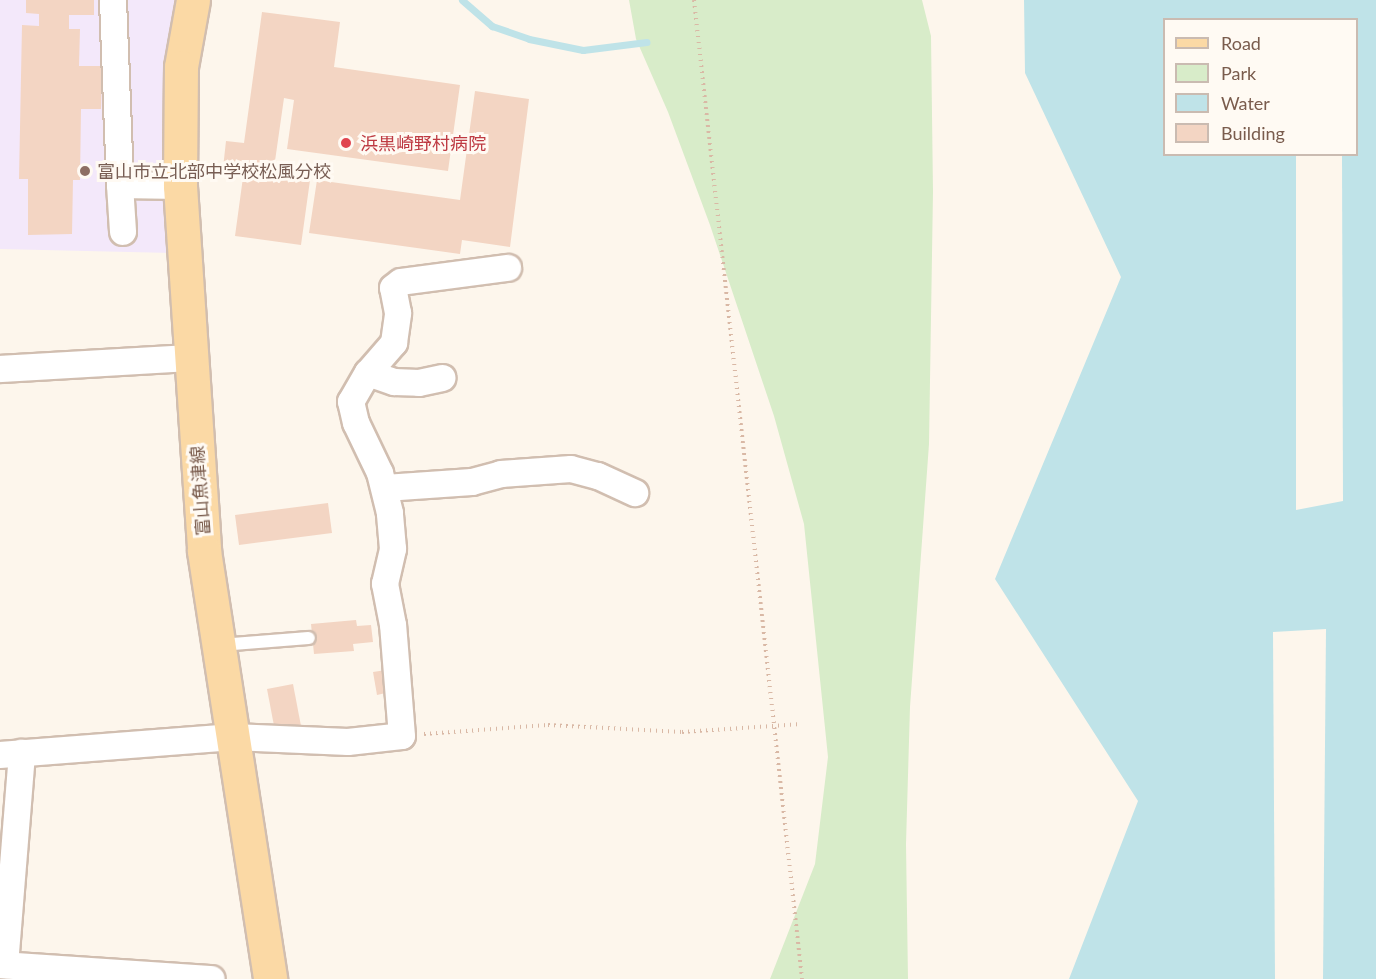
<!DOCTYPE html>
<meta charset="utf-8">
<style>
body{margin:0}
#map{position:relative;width:1376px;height:979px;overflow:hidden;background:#fdf6ec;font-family:Lato,"Noto Sans JP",sans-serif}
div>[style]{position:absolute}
.education>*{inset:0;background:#f3e8fa}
.green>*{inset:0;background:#d8ecc9}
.water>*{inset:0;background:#bfe3e8}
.pier>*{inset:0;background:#fdf6ec}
.stream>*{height:7px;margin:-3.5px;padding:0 3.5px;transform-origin:3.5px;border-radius:3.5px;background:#bfe3e8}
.building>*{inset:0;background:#f3d5c3}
.path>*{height:4px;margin-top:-2px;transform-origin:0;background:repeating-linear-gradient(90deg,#d9b8a5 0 1.5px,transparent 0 6px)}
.roads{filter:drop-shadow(2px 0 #d1beb0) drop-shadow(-2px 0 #d1beb0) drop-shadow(0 2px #d1beb0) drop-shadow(0 -2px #d1beb0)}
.lane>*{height:12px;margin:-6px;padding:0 6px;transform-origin:6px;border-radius:6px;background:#fff}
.street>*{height:26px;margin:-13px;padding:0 13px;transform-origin:13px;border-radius:13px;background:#fff}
.primary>*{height:33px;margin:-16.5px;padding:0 16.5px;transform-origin:16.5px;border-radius:16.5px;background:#fbd9a5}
.dots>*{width:16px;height:16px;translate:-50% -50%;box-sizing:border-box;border:3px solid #fffaf3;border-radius:50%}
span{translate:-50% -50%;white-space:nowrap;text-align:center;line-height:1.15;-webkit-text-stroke:6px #fffaf3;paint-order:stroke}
.health-label{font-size:18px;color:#be3a42}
.left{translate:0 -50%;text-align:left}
.education-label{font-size:18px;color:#785e54}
.street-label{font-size:18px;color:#7a5c4d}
.legend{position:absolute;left:1163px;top:18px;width:195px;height:138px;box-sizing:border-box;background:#fffaf3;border:2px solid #cabbb1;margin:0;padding:8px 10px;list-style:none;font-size:18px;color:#7a5c4d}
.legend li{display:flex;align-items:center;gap:12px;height:30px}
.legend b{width:30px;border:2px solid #cabbb1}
</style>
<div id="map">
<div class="education">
<i style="clip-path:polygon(0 0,179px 0,172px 253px,0 249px)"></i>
</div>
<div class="green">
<i style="clip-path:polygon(629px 0,922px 0,931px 36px,933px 192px,929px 444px,910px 707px,906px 844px,908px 979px,770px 979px,815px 864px,828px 757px,804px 524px,774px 416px,710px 225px,668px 112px,636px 39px)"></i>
</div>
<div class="water">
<i style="clip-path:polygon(evenodd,1024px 0,1376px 0,1376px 979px,1069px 979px,1138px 801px,995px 579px,1121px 277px,1025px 73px,1024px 0,1164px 20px,1356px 20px,1356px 154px,1164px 154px,1164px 20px)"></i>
</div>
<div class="pier">
<i style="clip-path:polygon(1296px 155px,1342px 155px,1343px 501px,1296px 510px)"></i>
<i style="clip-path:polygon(1326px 629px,1323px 979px,1275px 979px,1273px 632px)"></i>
</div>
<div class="stream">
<i style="left:462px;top:0;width:40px;rotate:41deg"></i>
<i style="left:492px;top:26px;width:39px;rotate:19deg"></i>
<i style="left:529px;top:39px;width:55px;rotate:11.5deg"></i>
<i style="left:583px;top:50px;width:64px;rotate:-7.1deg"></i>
</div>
<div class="building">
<i style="clip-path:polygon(26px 0,94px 0,94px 15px,69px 15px,69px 29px,80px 29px,79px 66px,102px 66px,101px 109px,81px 109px,80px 180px,73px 180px,72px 234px,28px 235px,28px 179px,19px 179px,22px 25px,39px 26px,39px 14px,26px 13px)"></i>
<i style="clip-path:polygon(262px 12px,340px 22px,334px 67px,460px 85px,448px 171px,287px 149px,294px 100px,284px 98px,274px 168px,311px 173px,301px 245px,235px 236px,244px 170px,223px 168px,226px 141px,244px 143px)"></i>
<i style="clip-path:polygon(475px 91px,529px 99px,510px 247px,462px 240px,460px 254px,309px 233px,317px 180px,460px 200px)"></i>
<i style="clip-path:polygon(328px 503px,332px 533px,239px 545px,235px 515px)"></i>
<i style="clip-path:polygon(356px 620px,357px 626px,371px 625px,373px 642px,353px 644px,354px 651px,314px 654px,311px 624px)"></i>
<i style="clip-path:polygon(386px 670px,390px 692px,377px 695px,373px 672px)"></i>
<i style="clip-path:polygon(293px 684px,301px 726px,275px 731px,267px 689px)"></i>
</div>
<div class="path">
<i style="left:694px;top:0;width:985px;rotate:83.7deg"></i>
<i style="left:424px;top:734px;width:124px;rotate:-4.2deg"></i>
<i style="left:548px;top:725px;width:134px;rotate:3deg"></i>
<i style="left:682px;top:732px;width:119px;rotate:-3.8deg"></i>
</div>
<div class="roads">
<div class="lane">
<i style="left:220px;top:645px;width:89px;rotate:-4.5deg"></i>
</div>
<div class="street">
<i style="left:113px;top:0;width:185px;rotate:87.8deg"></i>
<i style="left:120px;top:185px;width:60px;rotate:1deg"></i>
<i style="left:120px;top:185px;width:47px;rotate:86.3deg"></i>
<i style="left:0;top:369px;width:190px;rotate:-3.3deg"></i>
<i style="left:368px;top:373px;width:28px;rotate:19deg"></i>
<i style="left:394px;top:382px;width:25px;rotate:2deg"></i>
<i style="left:419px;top:383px;width:24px;rotate:-12deg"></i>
<i style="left:385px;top:488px;width:87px;rotate:-3.9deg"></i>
<i style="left:472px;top:482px;width:30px;rotate:-15deg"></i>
<i style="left:501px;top:474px;width:70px;rotate:-4.1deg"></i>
<i style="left:571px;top:469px;width:28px;rotate:15deg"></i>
<i style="left:598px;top:476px;width:41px;rotate:24.7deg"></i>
<i style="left:0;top:755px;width:234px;rotate:-4.4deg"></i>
<i style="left:233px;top:737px;width:115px;rotate:2.5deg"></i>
<i style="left:348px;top:742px;width:54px;rotate:-6.3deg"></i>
<i style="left:402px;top:736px;width:111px;rotate:-94.6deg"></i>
<i style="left:393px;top:625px;width:42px;rotate:-101deg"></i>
<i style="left:385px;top:584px;width:36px;rotate:-77deg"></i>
<i style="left:393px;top:549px;width:36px;rotate:-95deg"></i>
<i style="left:390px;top:513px;width:41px;rotate:-104deg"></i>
<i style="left:380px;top:473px;width:55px;rotate:-115.6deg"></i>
<i style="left:356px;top:423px;width:22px;rotate:-103deg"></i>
<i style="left:351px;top:402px;width:34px;rotate:-60deg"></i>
<i style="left:368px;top:373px;width:40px;rotate:-49deg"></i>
<i style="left:394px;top:343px;width:30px;rotate:-82deg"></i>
<i style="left:398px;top:313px;width:25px;rotate:-101deg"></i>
<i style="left:393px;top:288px;width:10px;rotate:-37deg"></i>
<i style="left:401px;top:282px;width:108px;rotate:-7.5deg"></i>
<i style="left:0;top:965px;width:212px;rotate:3.8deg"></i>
<i style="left:5px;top:965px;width:213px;rotate:-85.4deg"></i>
</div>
<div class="primary">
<i style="left:193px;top:0;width:68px;rotate:100.2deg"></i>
<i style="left:181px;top:67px;width:119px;rotate:90.5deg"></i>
<i style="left:180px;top:186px;width:366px;rotate:86.2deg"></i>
<i style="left:204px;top:551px;width:433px;rotate:81.2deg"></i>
</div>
</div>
<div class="dots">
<i style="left:346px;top:143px;background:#e0444e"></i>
<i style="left:85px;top:171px;background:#8d6e63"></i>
</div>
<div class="health-label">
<span class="left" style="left:360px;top:143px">浜黒崎野村病院</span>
</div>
<div class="education-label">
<span class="left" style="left:97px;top:171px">富山市立北部中学校松風分校</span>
</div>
<div class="street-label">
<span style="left:200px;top:491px;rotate:-94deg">富山魚津線</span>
</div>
<ul class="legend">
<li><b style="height:8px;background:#fbd9a5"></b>Road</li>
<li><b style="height:16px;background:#d8ecc9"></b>Park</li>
<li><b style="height:16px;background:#bfe3e8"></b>Water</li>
<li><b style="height:16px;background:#f3d5c3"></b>Building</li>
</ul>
</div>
